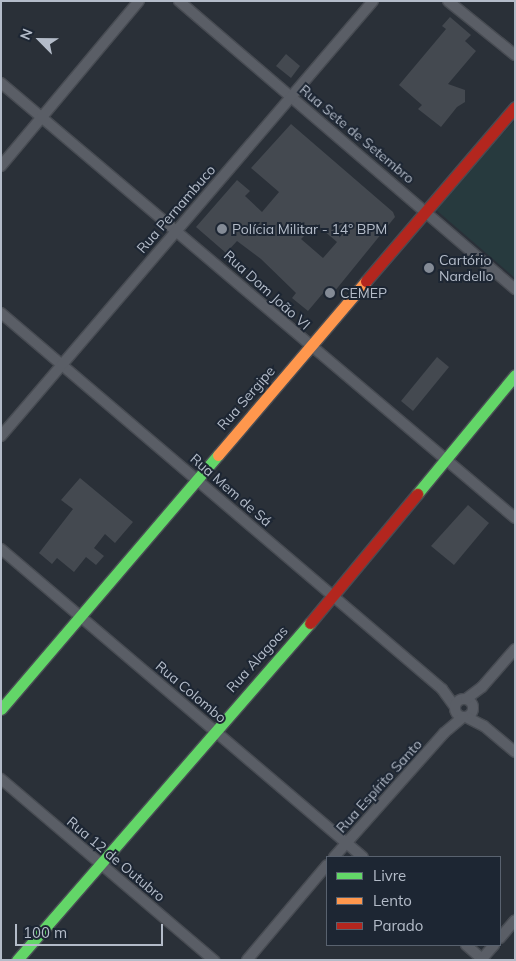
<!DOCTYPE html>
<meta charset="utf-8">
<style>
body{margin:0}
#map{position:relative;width:516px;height:961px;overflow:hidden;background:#2a3038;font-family:Mulish,sans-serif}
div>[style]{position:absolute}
.green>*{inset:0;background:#273a3e}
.building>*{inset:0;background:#444950}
.roads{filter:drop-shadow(1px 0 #484c53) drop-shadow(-1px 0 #484c53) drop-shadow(0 1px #484c53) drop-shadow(0 -1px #484c53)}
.street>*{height:10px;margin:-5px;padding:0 5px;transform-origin:5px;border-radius:5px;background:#5a5e66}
.street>.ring{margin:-5px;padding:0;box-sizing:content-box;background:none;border:10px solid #5a5e66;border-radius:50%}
.fast>*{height:11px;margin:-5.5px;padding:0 5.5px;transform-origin:5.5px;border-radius:5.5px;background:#63d668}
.slow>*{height:11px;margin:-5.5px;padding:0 5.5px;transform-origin:5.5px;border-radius:5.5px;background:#ff974d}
.jam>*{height:11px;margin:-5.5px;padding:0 5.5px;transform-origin:5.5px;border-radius:5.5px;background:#b3261e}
.dots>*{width:14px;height:14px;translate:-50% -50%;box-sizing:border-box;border:2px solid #1d2633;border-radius:50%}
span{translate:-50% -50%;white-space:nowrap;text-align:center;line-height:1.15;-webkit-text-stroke:4px #1d2633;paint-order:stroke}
.street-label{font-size:14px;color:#b4bcc9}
.poi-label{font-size:14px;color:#b4bcc9}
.left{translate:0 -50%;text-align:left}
.frame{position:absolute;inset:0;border:2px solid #b4bcc9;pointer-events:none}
.legend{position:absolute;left:326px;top:856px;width:175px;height:90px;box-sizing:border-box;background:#1d2633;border:1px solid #59626f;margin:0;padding:6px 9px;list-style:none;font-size:15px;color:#b4bcc9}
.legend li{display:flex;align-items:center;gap:10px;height:25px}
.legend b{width:25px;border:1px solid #59626f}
.north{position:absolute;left:15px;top:15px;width:50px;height:50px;-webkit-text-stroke:4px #1d2633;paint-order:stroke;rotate:293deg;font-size:14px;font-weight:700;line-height:20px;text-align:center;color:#b4bcc9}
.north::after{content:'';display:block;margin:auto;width:18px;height:22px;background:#b4bcc9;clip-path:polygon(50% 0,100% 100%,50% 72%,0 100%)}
.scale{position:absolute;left:15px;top:924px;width:148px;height:22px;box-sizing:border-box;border:2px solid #b4bcc9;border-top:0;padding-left:6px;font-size:15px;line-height:18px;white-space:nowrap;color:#b4bcc9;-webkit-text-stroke:4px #1d2633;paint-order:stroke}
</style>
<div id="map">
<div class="green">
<i style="clip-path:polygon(515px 120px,515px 278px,435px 209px)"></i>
</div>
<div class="building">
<i style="clip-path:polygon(450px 17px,471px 35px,465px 41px,476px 51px,448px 84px,465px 90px,465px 102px,457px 107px,441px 127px,418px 109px,422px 105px,399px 85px,446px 29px,442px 26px)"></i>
<i style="clip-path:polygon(286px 54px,300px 66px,291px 78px,276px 66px)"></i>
<i style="clip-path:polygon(evenodd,291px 124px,393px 212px,395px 217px,330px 297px,324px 292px,308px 311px,292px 298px,296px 293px,261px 259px,237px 241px,226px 253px,196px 227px,237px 180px,250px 191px,245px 196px,262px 212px,279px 192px,251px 168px,291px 124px,316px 224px,337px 242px,323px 258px,301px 239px,316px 224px)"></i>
<i style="clip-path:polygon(437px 357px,449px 367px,413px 411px,401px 401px)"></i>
<i style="clip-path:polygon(80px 478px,133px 522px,115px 543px,105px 534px,94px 548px,104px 556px,96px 565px,86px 557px,74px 572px,57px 558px,52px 564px,39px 553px,73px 509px,61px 500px)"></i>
<i style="clip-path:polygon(468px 505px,489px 523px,454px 565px,431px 546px)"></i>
</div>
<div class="roads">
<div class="street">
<i style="left:179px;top:1px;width:443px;rotate:40.6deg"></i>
<i style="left:448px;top:1px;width:86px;rotate:38.9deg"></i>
<i style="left:1px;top:83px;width:673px;rotate:40.24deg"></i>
<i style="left:1px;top:166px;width:215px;rotate:-50.1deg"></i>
<i style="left:1px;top:313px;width:580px;rotate:40.45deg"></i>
<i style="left:442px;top:689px;width:22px;rotate:54deg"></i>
<i style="left:1px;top:436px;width:572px;rotate:-49.46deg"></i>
<i style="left:1px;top:549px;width:475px;rotate:40.4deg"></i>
<i class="ring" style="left:455px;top:699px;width:8px;height:8px"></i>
<i style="left:466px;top:699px;width:20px;rotate:-37deg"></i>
<i style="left:482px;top:687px;width:50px;rotate:-49deg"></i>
<i style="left:466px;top:717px;width:20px;rotate:27deg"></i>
<i style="left:484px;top:726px;width:40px;rotate:40deg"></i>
<i style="left:1px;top:779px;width:280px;rotate:40.4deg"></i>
<i style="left:334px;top:857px;width:166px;rotate:-48.4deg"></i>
<i style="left:444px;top:733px;width:25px;rotate:-40deg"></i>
<i style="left:500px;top:938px;width:23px;rotate:-50deg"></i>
<i style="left:466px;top:945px;width:23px;rotate:41deg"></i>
<i style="left:247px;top:960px;width:124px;rotate:-49.9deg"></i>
<i style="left:481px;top:960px;width:20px;rotate:-49deg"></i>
</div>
<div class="fast">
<i style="left:417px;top:494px;width:154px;rotate:-50.5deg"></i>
<i style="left:1px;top:709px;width:334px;rotate:-49.5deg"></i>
<i style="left:17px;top:960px;width:447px;rotate:-49deg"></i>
</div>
<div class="slow">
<i style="left:218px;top:455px;width:228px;rotate:-49.6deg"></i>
</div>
<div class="jam">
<i style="left:366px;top:281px;width:229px;rotate:-49.4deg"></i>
<i style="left:310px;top:623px;width:168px;rotate:-50.3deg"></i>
</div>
</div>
<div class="dots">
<i style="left:222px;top:229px;background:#848b96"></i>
<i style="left:429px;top:268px;background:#848b96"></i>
<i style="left:330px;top:293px;background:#848b96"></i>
</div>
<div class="street-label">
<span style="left:357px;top:134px;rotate:40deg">Rua Sete de Setembro</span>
<span style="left:176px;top:209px;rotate:-49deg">Rua Pernambuco</span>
<span style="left:267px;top:290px;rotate:42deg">Rua Dom João VI</span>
<span style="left:246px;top:398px;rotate:-49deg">Rua Sergipe</span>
<span style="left:231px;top:490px;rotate:41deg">Rua Mem de Sá</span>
<span style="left:257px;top:659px;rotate:-48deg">Rua Alagoas</span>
<span style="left:191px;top:692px;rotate:40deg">Rua Colombo</span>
<span style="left:379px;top:786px;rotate:-48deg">Rua Espírito Santo</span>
<span style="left:116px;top:859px;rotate:40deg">Rua 12 de Outubro</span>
</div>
<div class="poi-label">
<span class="left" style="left:232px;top:229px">Polícia Militar - 14º BPM</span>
<span class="left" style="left:439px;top:268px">Cartório<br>Nardello</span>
<span class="left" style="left:340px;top:293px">CEMEP</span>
</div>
<div class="frame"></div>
<ul class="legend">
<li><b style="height:6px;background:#63d668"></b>Livre</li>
<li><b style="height:6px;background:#ff974d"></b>Lento</li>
<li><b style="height:6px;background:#b3261e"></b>Parado</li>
</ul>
<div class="north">N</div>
<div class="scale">100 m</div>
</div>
